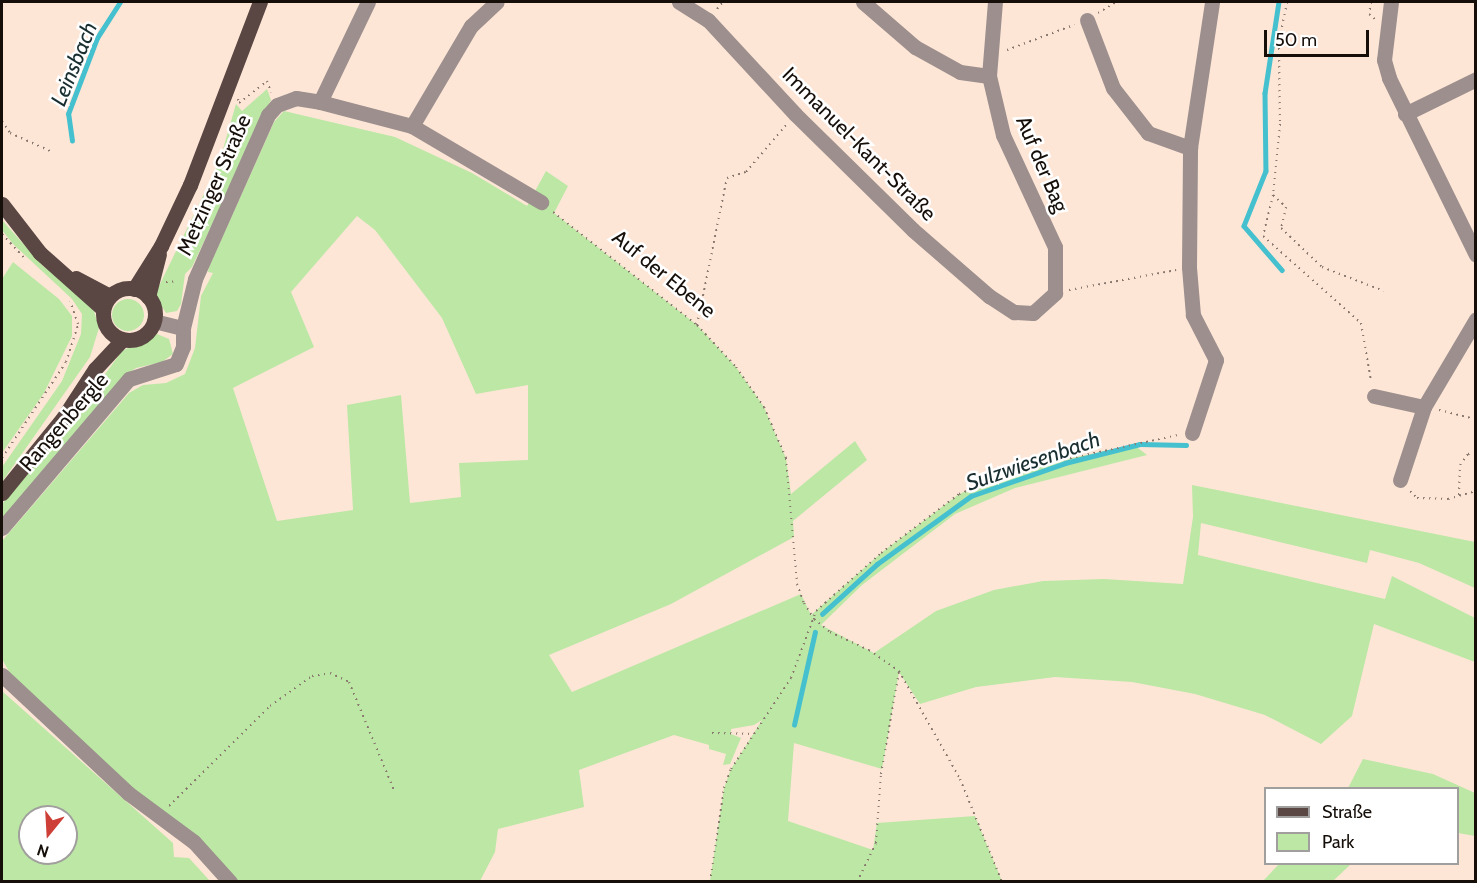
<!DOCTYPE html>
<meta charset="utf-8">
<style>
body{margin:0}
#map{position:relative;width:1477px;height:883px;overflow:hidden;background:#fee6d7;font-family:Cabin,sans-serif}
div>[style]{position:absolute}
.green>*{inset:0;background:#bce7a5}
.round{border-radius:50%}
.stream>*{height:4.5px;margin:-2.25px;padding:0 2.25px;transform-origin:2.25px;border-radius:2.25px;background:#45c0ce}
.path>*{height:2px;margin-top:-1px;transform-origin:0;background:repeating-linear-gradient(90deg,#88786e 0 1.5px,transparent 0 6px)}
.minor>*{height:15px;margin:-7.5px;padding:0 7.5px;transform-origin:7.5px;border-radius:7.5px;background:#9c8f8d}
.major>*{height:15px;margin:-7.5px;padding:0 7.5px;transform-origin:7.5px;border-radius:7.5px;background:#5a4642}
.major>.ring{margin:-7.5px;padding:0;box-sizing:content-box;background:none;border:15px solid #5a4642;border-radius:50%}
span{translate:-50% -50%;white-space:nowrap;text-align:center;line-height:1.15;-webkit-text-stroke:5px #fff;paint-order:stroke}
.street-label{font-size:21px;color:#150e09}
.water-label{font-size:22px;color:#192e30;font-style:italic}
.frame{position:absolute;inset:0;border:3px solid #150e09;pointer-events:none}
.legend{position:absolute;left:1264px;top:787px;width:195px;height:78px;box-sizing:border-box;background:#fff;border:2px solid #a19f9d;margin:0;padding:8px 10px;list-style:none;font-size:18px;color:#150e09}
.legend li{display:flex;align-items:center;gap:12px;height:30px}
.legend b{width:30px;border:2px solid #a19f9d}
.north{position:absolute;left:18px;top:805px;width:60px;height:60px;box-sizing:border-box;background:#fff;border:2px solid #a19f9d;border-radius:50%;rotate:198deg;font-size:16px;font-weight:700;line-height:24px;text-align:center;color:#150e09}
.north::after{content:'';display:block;margin:auto;width:21px;height:27px;background:#cd3f37;clip-path:polygon(50% 0,100% 100%,50% 72%,0 100%)}
.scale{position:absolute;left:1264px;top:30px;width:105px;height:27px;box-sizing:border-box;border:3px solid #150e09;border-top:0;padding-left:8px;font-size:18px;line-height:21px;white-space:nowrap;color:#150e09;-webkit-text-stroke:4px #fff;paint-order:stroke}
</style>
<div id="map">
<div class="green">
<i style="clip-path:polygon(267px 89px,271px 100px,192px 267px,185px 274px,181px 304px,177px 311px,166px 313px,156px 297px,159px 286px,219px 163px,236px 104px,242px 111px)"></i>
<i style="clip-path:polygon(evenodd,284px 111px,395px 137px,472px 173px,527px 206px,546px 171px,568px 186px,554px 213px,697px 325px,736px 367px,764px 407px,775px 433px,786px 458px,791px 494px,855px 441px,867px 460px,793px 521px,794px 537px,671px 604px,549px 655px,572px 692px,801px 594px,811px 615px,881px 553px,959px 494px,1029px 467px,1134px 445px,1147px 455px,1015px 488px,955px 514px,862px 585px,821px 625px,874px 653px,936px 611px,994px 590px,1043px 581px,1104px 579px,1183px 584px,1193px 517px,1192px 485px,1475px 542px,1475px 588px,1419px 563px,1370px 550px,1367px 563px,1201px 523px,1198px 555px,1385px 599px,1392px 576px,1475px 618px,1475px 662px,1374px 624px,1352px 716px,1321px 744px,1265px 715px,1195px 694px,1132px 682px,1055px 677px,976px 687px,920px 704px,899px 672px,882px 769px,794px 743px,788px 821px,873px 850px,877px 823px,975px 816px,1002px 881px,710px 881px,724px 788px,731px 769px,762px 720px,754px 725px,731px 729px,731px 734px,741px 738px,730px 764px,723px 765px,726px 754px,709px 749px,709px 745px,674px 735px,579px 770px,584px 807px,498px 829px,495px 852px,480px 881px,233px 881px,11px 675px,2px 659px,2px 541px,129px 393px,143px 385px,166px 383px,185px 374px,195px 348px,201px 296px,213px 273px,208px 272px,209px 267px,274px 122px,284px 111px,357px 216px,375px 230px,442px 318px,476px 394px,528px 385px,528px 460px,459px 463px,461px 497px,410px 503px,401px 395px,347px 405px,353px 510px,277px 521px,233px 388px,314px 347px,291px 292px,357px 216px)"></i>
<i style="clip-path:polygon(2px 220px,43px 266px,92px 304px,99px 328px,90px 357px,2px 482px,2px 467px,62px 381px,81px 334px,82px 314px,72px 299px,13px 244px,2px 230px)"></i>
<i style="clip-path:polygon(13px 262px,59px 299px,72px 316px,72px 336px,44px 393px,2px 453px,2px 279px)"></i>
<i class="round" style="left:112px;top:299px;width:32px;height:32px"></i>
<i style="clip-path:polygon(157px 334px,169px 339px,173px 354px,162px 362px,136px 368px,123px 377px,2px 519px,2px 504px,60px 436px,122px 351px)"></i>
<i style="clip-path:polygon(evenodd,2px 691px,173px 843px,174px 857px,189px 858px,210px 881px,2px 881px,2px 691px,30px 817px,66px 817px,66px 853px,30px 853px,30px 817px)"></i>
<i style="clip-path:polygon(1363px 759px,1433px 774px,1475px 793px,1475px 836px,1458px 833px,1458px 788px,1348px 788px)"></i>
<i style="clip-path:polygon(1279px 864px,1351px 864px,1333px 881px,1263px 881px)"></i>
</div>
<div class="stream">
<i style="left:1279px;top:2px;width:92px;rotate:98.7deg"></i>
<i style="left:1265px;top:93px;width:78px;rotate:89.3deg"></i>
<i style="left:1266px;top:171px;width:59px;rotate:111.8deg"></i>
<i style="left:1244px;top:226px;width:58px;rotate:49.2deg"></i>
<i style="left:72px;top:141px;width:27px;rotate:-98deg"></i>
<i style="left:68px;top:114px;width:81px;rotate:-69.1deg"></i>
<i style="left:97px;top:38px;width:43px;rotate:-57.4deg"></i>
<i style="left:822px;top:614px;width:74px;rotate:-42.3deg"></i>
<i style="left:877px;top:564px;width:116px;rotate:-35.9deg"></i>
<i style="left:971px;top:496px;width:100px;rotate:-19.3deg"></i>
<i style="left:1065px;top:463px;width:77px;rotate:-14.2deg"></i>
<i style="left:1140px;top:444px;width:46px;rotate:1.2deg"></i>
<i style="left:794px;top:725px;width:95px;rotate:-77.3deg"></i>
</div>
<div class="path">
<i style="left:1287px;top:2px;width:41px;rotate:101.3deg"></i>
<i style="left:1279px;top:42px;width:82px;rotate:89.3deg"></i>
<i style="left:1280px;top:124px;width:71px;rotate:95.6deg"></i>
<i style="left:1273px;top:195px;width:42px;rotate:103.7deg"></i>
<i style="left:1263px;top:236px;width:131px;rotate:41.6deg"></i>
<i style="left:1361px;top:323px;width:59px;rotate:80.2deg"></i>
<i style="left:1371px;top:2px;width:12px;rotate:99deg"></i>
<i style="left:1369px;top:14px;width:8px;rotate:40deg"></i>
<i style="left:717px;top:9px;width:9px;rotate:-49deg"></i>
<i style="left:1098px;top:13px;width:21px;rotate:-31deg"></i>
<i style="left:1007px;top:50px;width:72px;rotate:-20.5deg"></i>
<i style="left:238px;top:99px;width:4px;rotate:76deg"></i>
<i style="left:239px;top:103px;width:36px;rotate:-38deg"></i>
<i style="left:267px;top:81px;width:12px;rotate:70deg"></i>
<i style="left:2px;top:121px;width:14px;rotate:56deg"></i>
<i style="left:10px;top:133px;width:44px;rotate:24.2deg"></i>
<i style="left:1273px;top:195px;width:18px;rotate:43deg"></i>
<i style="left:1286px;top:207px;width:22px;rotate:103deg"></i>
<i style="left:1281px;top:228px;width:57px;rotate:43.6deg"></i>
<i style="left:1322px;top:267px;width:66px;rotate:21.2deg"></i>
<i style="left:553px;top:212px;width:183px;rotate:38.1deg"></i>
<i style="left:697px;top:325px;width:57px;rotate:47.1deg"></i>
<i style="left:736px;top:367px;width:49px;rotate:55deg"></i>
<i style="left:764px;top:407px;width:56px;rotate:66.7deg"></i>
<i style="left:786px;top:458px;width:126px;rotate:85deg"></i>
<i style="left:797px;top:584px;width:20px;rotate:70deg"></i>
<i style="left:804px;top:603px;width:19px;rotate:58deg"></i>
<i style="left:814px;top:619px;width:21px;rotate:39deg"></i>
<i style="left:830px;top:632px;width:43px;rotate:24.8deg"></i>
<i style="left:869px;top:650px;width:37px;rotate:35deg"></i>
<i style="left:899px;top:671px;width:124px;rotate:60.5deg"></i>
<i style="left:960px;top:779px;width:111px;rotate:67.8deg"></i>
<i style="left:2px;top:234px;width:33px;rotate:47deg"></i>
<i style="left:166px;top:282px;width:12px;rotate:-5deg"></i>
<i style="left:1069px;top:290px;width:109px;rotate:-10.6deg"></i>
<i style="left:697px;top:325px;width:150px;rotate:-78.5deg"></i>
<i style="left:727px;top:178px;width:20px;rotate:-18deg"></i>
<i style="left:746px;top:172px;width:62px;rotate:-49.6deg"></i>
<i style="left:1439px;top:410px;width:38px;rotate:14deg"></i>
<i style="left:2px;top:458px;width:115px;rotate:-56.3deg"></i>
<i style="left:66px;top:362px;width:40px;rotate:-72deg"></i>
<i style="left:78px;top:324px;width:24px;rotate:-109deg"></i>
<i style="left:1410px;top:491px;width:10px;rotate:45deg"></i>
<i style="left:1417px;top:498px;width:31px;rotate:2deg"></i>
<i style="left:1448px;top:499px;width:29px;rotate:-16deg"></i>
<i style="left:1459px;top:495px;width:30px;rotate:-88deg"></i>
<i style="left:1460px;top:465px;width:14px;rotate:-54deg"></i>
<i style="left:1468px;top:454px;width:8px;rotate:-14deg"></i>
<i style="left:712px;top:733px;width:42px;rotate:1.4deg"></i>
<i style="left:169px;top:806px;width:142px;rotate:-44.7deg"></i>
<i style="left:270px;top:706px;width:52px;rotate:-35.5deg"></i>
<i style="left:312px;top:676px;width:18px;rotate:-9deg"></i>
<i style="left:330px;top:673px;width:21px;rotate:25deg"></i>
<i style="left:349px;top:682px;width:117px;rotate:67.4deg"></i>
<i style="left:710px;top:882px;width:95px;rotate:-81.5deg"></i>
<i style="left:724px;top:788px;width:20px;rotate:-70deg"></i>
<i style="left:731px;top:769px;width:109px;rotate:-56.6deg"></i>
<i style="left:791px;top:678px;width:72px;rotate:-69.5deg"></i>
<i style="left:816px;top:611px;width:87px;rotate:-41.7deg"></i>
<i style="left:881px;top:553px;width:98px;rotate:-37.1deg"></i>
<i style="left:959px;top:494px;width:75px;rotate:-21.1deg"></i>
<i style="left:1029px;top:467px;width:152px;rotate:-12.1deg"></i>
<i style="left:857px;top:882px;width:43px;rotate:-64deg"></i>
<i style="left:876px;top:843px;width:69px;rotate:-85.9deg"></i>
<i style="left:881px;top:774px;width:105px;rotate:-80.1deg"></i>
</div>
<div class="minor">
<i style="left:679px;top:2px;width:34px;rotate:32deg"></i>
<i style="left:708px;top:20px;width:128px;rotate:47.2deg"></i>
<i style="left:795px;top:114px;width:165px;rotate:44.5deg"></i>
<i style="left:913px;top:230px;width:101px;rotate:41deg"></i>
<i style="left:989px;top:296px;width:30px;rotate:33deg"></i>
<i style="left:1014px;top:312px;width:19px;rotate:3deg"></i>
<i style="left:1033px;top:313px;width:30px;rotate:-42deg"></i>
<i style="left:1055px;top:293px;width:46px;rotate:-90deg"></i>
<i style="left:1055px;top:247px;width:123px;rotate:-114.9deg"></i>
<i style="left:1003px;top:135px;width:61px;rotate:-103.3deg"></i>
<i style="left:989px;top:76px;width:74px;rotate:-85.4deg"></i>
<i style="left:863px;top:2px;width:69px;rotate:40.9deg"></i>
<i style="left:915px;top:47px;width:51px;rotate:29.1deg"></i>
<i style="left:960px;top:72px;width:29px;rotate:8deg"></i>
<i style="left:1391px;top:2px;width:58px;rotate:96.9deg"></i>
<i style="left:1384px;top:60px;width:19px;rotate:74deg"></i>
<i style="left:1389px;top:78px;width:197px;rotate:63.8deg"></i>
<i style="left:1087px;top:20px;width:73px;rotate:69.1deg"></i>
<i style="left:1113px;top:88px;width:57px;rotate:52.1deg"></i>
<i style="left:1148px;top:133px;width:45px;rotate:19.7deg"></i>
<i style="left:320px;top:102px;width:111px;rotate:-64.4deg"></i>
<i style="left:1405px;top:114px;width:79px;rotate:-26.2deg"></i>
<i style="left:412px;top:126px;width:116px;rotate:-59.5deg"></i>
<i style="left:471px;top:26px;width:35px;rotate:-43deg"></i>
<i style="left:154px;top:321px;width:30px;rotate:14deg"></i>
<i style="left:1374px;top:396px;width:51px;rotate:12.4deg"></i>
<i style="left:1192px;top:433px;width:77px;rotate:-71.8deg"></i>
<i style="left:1216px;top:360px;width:51px;rotate:-117.1deg"></i>
<i style="left:1193px;top:315px;width:48px;rotate:-94.8deg"></i>
<i style="left:1189px;top:267px;width:119px;rotate:-89.5deg"></i>
<i style="left:1190px;top:148px;width:148px;rotate:-81.4deg"></i>
<i style="left:1400px;top:480px;width:77px;rotate:-71.8deg"></i>
<i style="left:1424px;top:407px;width:102px;rotate:-59.4deg"></i>
<i style="left:2px;top:528px;width:196px;rotate:-49.6deg"></i>
<i style="left:129px;top:379px;width:49px;rotate:-17.7deg"></i>
<i style="left:176px;top:364px;width:18px;rotate:-68deg"></i>
<i style="left:183px;top:347px;width:19px;rotate:-90deg"></i>
<i style="left:183px;top:328px;width:50px;rotate:-76.2deg"></i>
<i style="left:195px;top:279px;width:180px;rotate:-66deg"></i>
<i style="left:268px;top:115px;width:13px;rotate:-48deg"></i>
<i style="left:277px;top:105px;width:20px;rotate:-20deg"></i>
<i style="left:296px;top:98px;width:24px;rotate:9deg"></i>
<i style="left:320px;top:102px;width:95px;rotate:14.6deg"></i>
<i style="left:412px;top:126px;width:150px;rotate:30.5deg"></i>
<i style="left:2px;top:675px;width:173px;rotate:43.1deg"></i>
<i style="left:128px;top:793px;width:82px;rotate:36.6deg"></i>
<i style="left:194px;top:842px;width:54px;rotate:48deg"></i>
</div>
<div class="major">
<i style="left:2px;top:204px;width:62px;rotate:52.2deg"></i>
<i style="left:40px;top:253px;width:84px;rotate:41.6deg"></i>
<i style="left:76px;top:278px;width:38px;rotate:28deg"></i>
<i class="ring" style="left:103px;top:288px;width:37px;height:37px"></i>
<i style="left:134px;top:289px;width:51px;rotate:-57.9deg"></i>
<i style="left:161px;top:246px;width:68px;rotate:-64.6deg"></i>
<i style="left:190px;top:185px;width:196px;rotate:-69.1deg"></i>
<i style="left:148px;top:297px;width:44px;rotate:-75.7deg"></i>
<i style="left:2px;top:493px;width:97px;rotate:-50.9deg"></i>
<i style="left:63px;top:418px;width:59px;rotate:-56.9deg"></i>
<i style="left:95px;top:369px;width:40px;rotate:-47deg"></i>
</div>
<div class="street-label">
<span style="left:859px;top:144px;rotate:45deg">Immanuel-Kant-Straße</span>
<span style="left:1042px;top:164px;rotate:67deg">Auf der Bag</span>
<span style="left:214px;top:185px;rotate:-66deg">Metzinger Straße</span>
<span style="left:664px;top:274px;rotate:39deg">Auf der Ebene</span>
<span style="left:64px;top:422px;rotate:-49deg">Rangenbergle</span>
</div>
<div class="water-label">
<span style="left:74px;top:64px;rotate:-68deg">Leinsbach</span>
<span style="left:1033px;top:461px;rotate:-19deg">Sulzwiesenbach</span>
</div>
<div class="frame"></div>
<ul class="legend">
<li><b style="height:8px;background:#5a4642"></b>Straße</li>
<li><b style="height:16px;background:#bce7a5"></b>Park</li>
</ul>
<div class="north">N</div>
<div class="scale">50 m</div>
</div>
